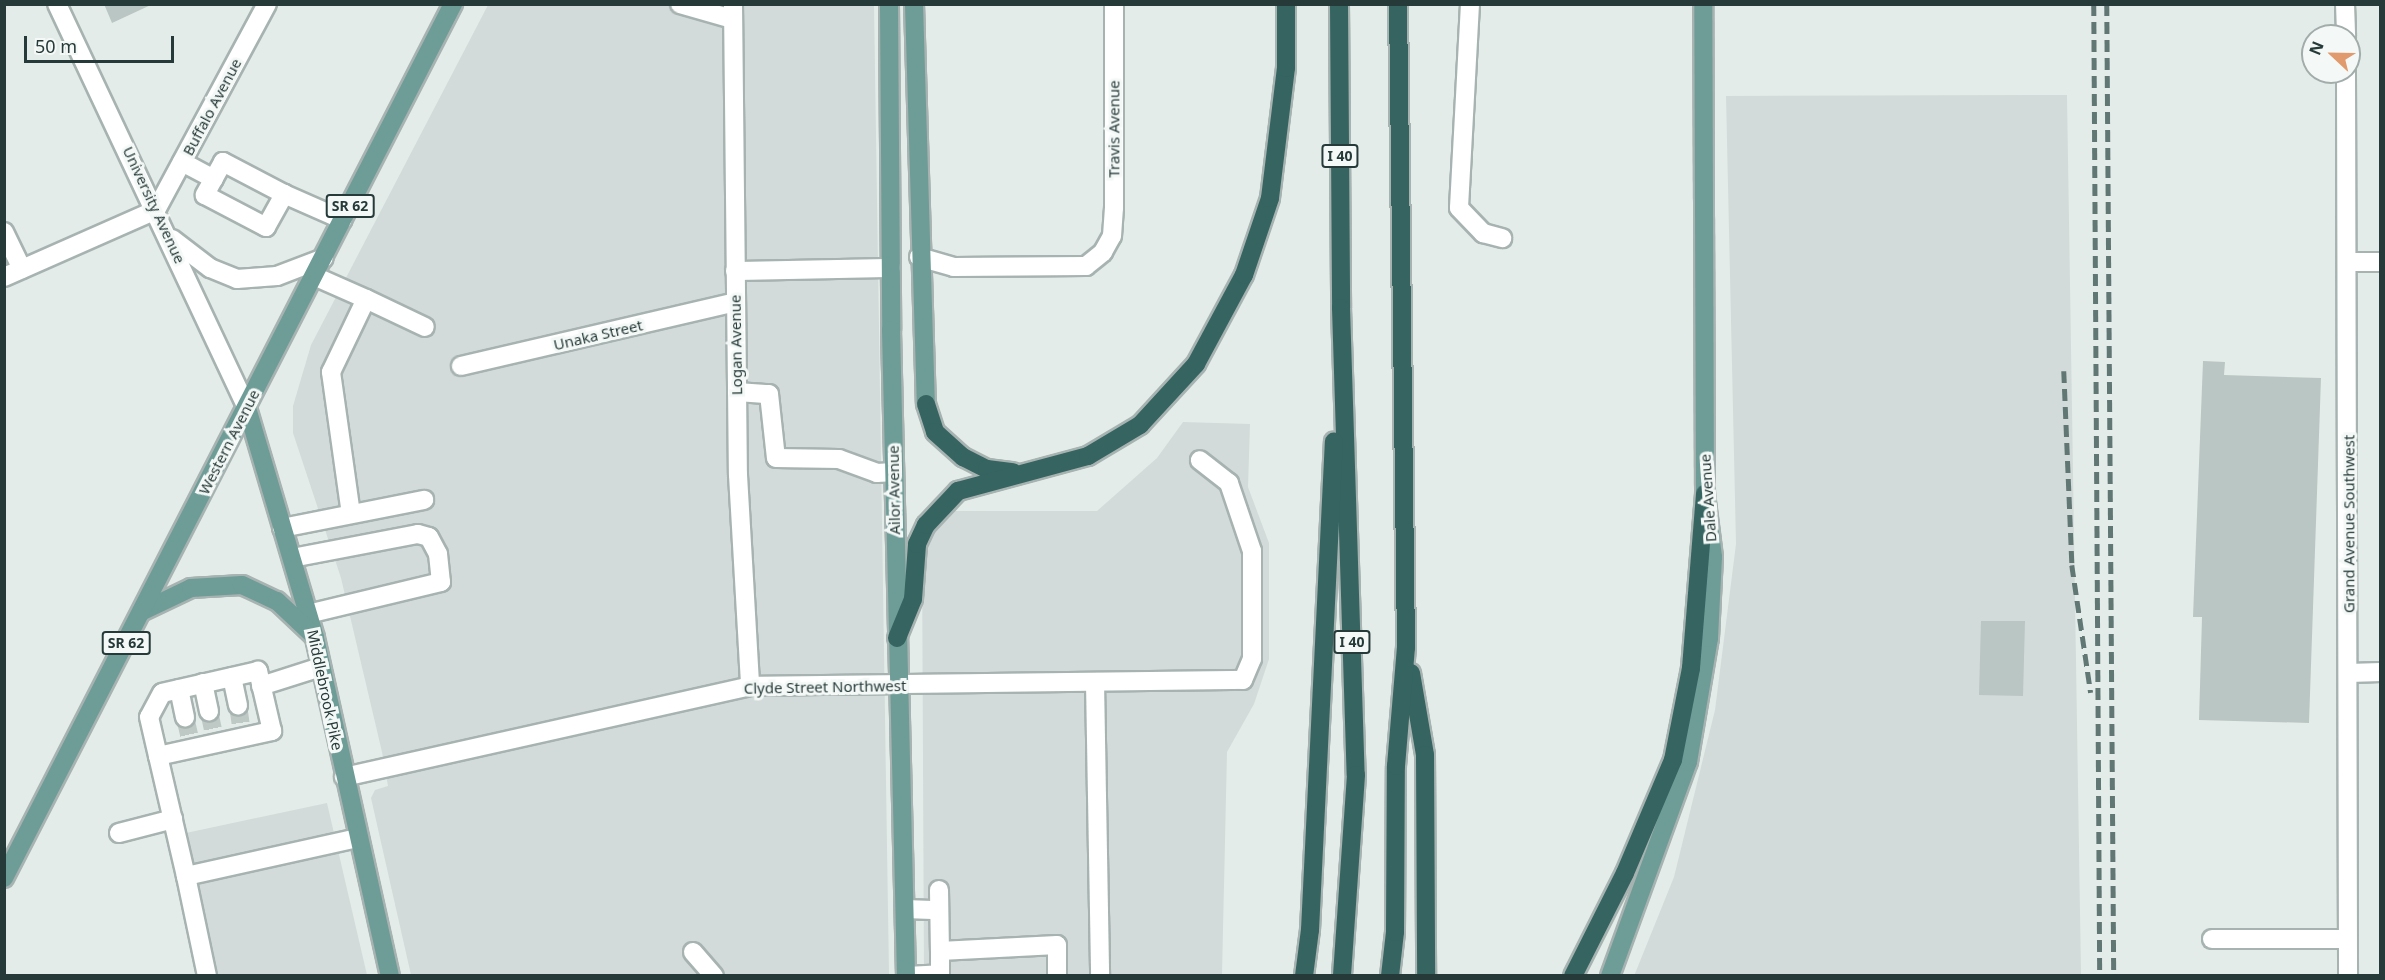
<!DOCTYPE html>
<style>
body{margin:0}
#map{position:relative;width:2385px;height:980px;overflow:hidden;background:#e4ece9;font-family:"Noto Sans",sans-serif}
div>[style]{position:absolute}
.built>*{inset:0;background:#d2dbd9}
.building>*{inset:0;background:#bac6c3}
.minor-tunnel>*{height:18px;margin-top:-9px;transform-origin:0;background:repeating-linear-gradient(90deg,#bec9c6 0 18px,transparent 0 27px)}
.roads{filter:drop-shadow(2px 0 #a7b3b1) drop-shadow(-2px 0 #a7b3b1) drop-shadow(0 2px #a7b3b1) drop-shadow(0 -2px #a7b3b1)}
.minor>*{height:18px;margin:-9px;padding:0 9px;transform-origin:9px;border-radius:9px;background:#fff}
.major>*{height:18px;margin:-9px;padding:0 9px;transform-origin:9px;border-radius:9px;background:#6e9c97}
.highway>*{height:18px;margin:-9px;padding:0 9px;transform-origin:9px;border-radius:9px;background:#356461}
.rail>*{height:4.5px;margin-top:-2.25px;transform-origin:0;background:repeating-linear-gradient(90deg,#607774 0 12px,transparent 0 18px)}
span{translate:-50% -50%;white-space:nowrap;text-align:center;line-height:1.15;-webkit-text-stroke:6px #f4f9f7;paint-order:stroke}
.shield-label span{padding:2px 4px;background:#f4f9f7;border:2px solid;border-radius:4px;-webkit-text-stroke-width:0}
.shield-label{font-size:14px;color:#263b39;font-weight:700}
.street-label{font-size:15px;color:#263b39}
.frame{position:absolute;inset:0;border:6px solid #263b39;pointer-events:none}
.north{position:absolute;left:2301px;top:24px;width:60px;height:60px;box-sizing:border-box;background:#f4f9f7;border:2px solid #a2adab;border-radius:50%;rotate:292deg;font-size:16px;font-weight:700;line-height:24px;text-align:center;color:#263b39}
.north::after{content:'';display:block;margin:auto;width:21px;height:27px;background:#e19a6d;clip-path:polygon(50% 0,100% 100%,50% 72%,0 100%)}
.scale{position:absolute;left:24px;top:36px;width:150px;height:27px;box-sizing:border-box;border:3px solid #263b39;border-top:0;padding-left:8px;font-size:18px;line-height:21px;white-space:nowrap;color:#263b39;-webkit-text-stroke:4px #f4f9f7;paint-order:stroke}
</style>
<div id="map">
<div class="built">
<i style="clip-path:polygon(488px 5px,874px 5px,889px 975px,411px 975px,371px 798px,375px 790px,388px 786px,382px 752px,341px 578px,293px 433px,293px 406px,311px 345px)"></i>
<i style="clip-path:polygon(2067px 95px,2081px 975px,1634px 976px,1674px 877px,1715px 710px,1736px 544px,1726px 96px)"></i>
<i style="clip-path:polygon(1183px 422px,1250px 424px,1248px 487px,1269px 543px,1269px 659px,1254px 704px,1227px 752px,1222px 975px,924px 975px,922px 552px,935px 527px,952px 511px,1097px 511px,1157px 458px)"></i>
<i style="clip-path:polygon(327px 803px,367px 975px,217px 975px,186px 833px)"></i>
</div>
<div class="building">
<i style="clip-path:polygon(104px 4px,153px 4px,112px 23px)"></i>
<i style="clip-path:polygon(2203px 361px,2225px 362px,2224px 375px,2321px 378px,2309px 723px,2199px 720px,2202px 617px,2193px 617px)"></i>
<i style="clip-path:polygon(1981px 621px,2025px 621px,2023px 696px,1979px 695px)"></i>
</div>
<div class="minor-tunnel">
<i style="left:238px;top:705px;width:22px;rotate:82deg"></i>
<i style="left:209px;top:711px;width:24px;rotate:78deg"></i>
<i style="left:185px;top:717px;width:23px;rotate:77deg"></i>
</div>
<div class="roads">
<div class="minor">
<i style="left:57px;top:4px;width:446px;rotate:64.8deg"></i>
<i style="left:680px;top:4px;width:54px;rotate:16.1deg"></i>
<i style="left:733px;top:4px;width:471px;rotate:89.4deg"></i>
<i style="left:738px;top:475px;width:211px;rotate:86.7deg"></i>
<i style="left:1470px;top:4px;width:204px;rotate:93.1deg"></i>
<i style="left:1459px;top:208px;width:35px;rotate:46deg"></i>
<i style="left:1483px;top:233px;width:20px;rotate:15deg"></i>
<i style="left:2345px;top:4px;width:32px;rotate:88deg"></i>
<i style="left:2346px;top:72px;width:904px;rotate:89.87deg"></i>
<i style="left:182px;top:162px;width:36px;rotate:28deg"></i>
<i style="left:284px;top:194px;width:69px;rotate:-152.3deg"></i>
<i style="left:223px;top:162px;width:38px;rotate:119deg"></i>
<i style="left:205px;top:195px;width:69px;rotate:27.7deg"></i>
<i style="left:266px;top:227px;width:38px;rotate:-61deg"></i>
<i style="left:284px;top:194px;width:64px;rotate:23.8deg"></i>
<i style="left:156px;top:210px;width:234px;rotate:-61.7deg"></i>
<i style="left:4px;top:232px;width:41px;rotate:64.1deg"></i>
<i style="left:172px;top:239px;width:48px;rotate:37.3deg"></i>
<i style="left:210px;top:268px;width:29px;rotate:22deg"></i>
<i style="left:237px;top:279px;width:40px;rotate:-4.3deg"></i>
<i style="left:277px;top:276px;width:50px;rotate:-21deg"></i>
<i style="left:919px;top:257px;width:36px;rotate:16deg"></i>
<i style="left:954px;top:267px;width:132px;rotate:-0.4deg"></i>
<i style="left:1086px;top:266px;width:22px;rotate:-39deg"></i>
<i style="left:1103px;top:252px;width:18px;rotate:-61deg"></i>
<i style="left:1112px;top:236px;width:28px;rotate:-86deg"></i>
<i style="left:1114px;top:208px;width:204px;rotate:-90deg"></i>
<i style="left:2348px;top:262px;width:32px"></i>
<i style="left:735px;top:271px;width:156px;rotate:-1.1deg"></i>
<i style="left:314px;top:276px;width:57px;rotate:23.9deg"></i>
<i style="left:366px;top:299px;width:81px;rotate:115.6deg"></i>
<i style="left:331px;top:372px;width:143px;rotate:82deg"></i>
<i style="left:4px;top:277px;width:166px;rotate:-23.8deg"></i>
<i style="left:366px;top:299px;width:65px;rotate:25.4deg"></i>
<i style="left:461px;top:366px;width:281px;rotate:-13.1deg"></i>
<i style="left:737px;top:392px;width:32px;rotate:4deg"></i>
<i style="left:769px;top:394px;width:64px;rotate:83.8deg"></i>
<i style="left:776px;top:458px;width:63px;rotate:0.9deg"></i>
<i style="left:839px;top:459px;width:40px;rotate:20.2deg"></i>
<i style="left:877px;top:473px;width:17px;rotate:-3deg"></i>
<i style="left:282px;top:528px;width:145px;rotate:-11.2deg"></i>
<i style="left:292px;top:558px;width:128px;rotate:-10.8deg"></i>
<i style="left:418px;top:534px;width:11px;rotate:15deg"></i>
<i style="left:429px;top:537px;width:19px;rotate:62deg"></i>
<i style="left:438px;top:554px;width:28px;rotate:84deg"></i>
<i style="left:441px;top:582px;width:137px;rotate:166.5deg"></i>
<i style="left:2350px;top:673px;width:30px;rotate:-2deg"></i>
<i style="left:232px;top:677px;width:29px;rotate:78deg"></i>
<i style="left:1095px;top:682px;width:294px;rotate:89deg"></i>
<i style="left:203px;top:683px;width:29px;rotate:78deg"></i>
<i style="left:261px;top:686px;width:63px;rotate:-17.6deg"></i>
<i style="left:179px;top:689px;width:29px;rotate:78deg"></i>
<i style="left:158px;top:756px;width:117px;rotate:-12.4deg"></i>
<i style="left:272px;top:731px;width:62px;rotate:-103.1deg"></i>
<i style="left:258px;top:671px;width:98px;rotate:167.1deg"></i>
<i style="left:162px;top:693px;width:27px;rotate:118deg"></i>
<i style="left:149px;top:717px;width:40px;rotate:77deg"></i>
<i style="left:158px;top:756px;width:123px;rotate:76.9deg"></i>
<i style="left:344px;top:777px;width:416px;rotate:-12.6deg"></i>
<i style="left:750px;top:686px;width:493px;rotate:-0.7deg"></i>
<i style="left:1243px;top:680px;width:23px;rotate:-67deg"></i>
<i style="left:1252px;top:659px;width:108px;rotate:-90deg"></i>
<i style="left:1252px;top:551px;width:72px;rotate:-108.7deg"></i>
<i style="left:1229px;top:483px;width:37px;rotate:-142deg"></i>
<i style="left:119px;top:833px;width:56px;rotate:-14.5deg"></i>
<i style="left:939px;top:890px;width:61px;rotate:89.1deg"></i>
<i style="left:905px;top:909px;width:34px;rotate:2deg"></i>
<i style="left:2212px;top:939px;width:134px"></i>
<i style="left:693px;top:952px;width:32px;rotate:49deg"></i>
<i style="left:207px;top:976px;width:102px;rotate:-101.9deg"></i>
<i style="left:186px;top:876px;width:176px;rotate:-12.5deg"></i>
<i style="left:907px;top:976px;width:33px;rotate:-3deg"></i>
<i style="left:940px;top:976px;width:25px;rotate:-90deg"></i>
<i style="left:940px;top:951px;width:117px;rotate:-2.9deg"></i>
<i style="left:1057px;top:945px;width:31px;rotate:90deg"></i>
</div>
<div class="major">
<i style="left:889px;top:4px;width:326px;rotate:89.6deg"></i>
<i style="left:891px;top:330px;width:646px;rotate:88.67deg"></i>
<i style="left:914px;top:4px;width:400px;rotate:88.3deg"></i>
<i style="left:247px;top:408px;width:240px;rotate:73.5deg"></i>
<i style="left:315px;top:638px;width:346px;rotate:77.5deg"></i>
<i style="left:143px;top:611px;width:53px;rotate:-25.6deg"></i>
<i style="left:191px;top:588px;width:51px;rotate:-3.4deg"></i>
<i style="left:242px;top:585px;width:38px;rotate:25deg"></i>
<i style="left:277px;top:601px;width:48px;rotate:43.3deg"></i>
<i style="left:4px;top:878px;width:983px;rotate:-62.81deg"></i>
<i style="left:1610px;top:976px;width:228px;rotate:-70deg"></i>
<i style="left:1688px;top:762px;width:126px;rotate:-80.4deg"></i>
<i style="left:1709px;top:638px;width:81px;rotate:-87.2deg"></i>
<i style="left:1713px;top:557px;width:64px;rotate:-97.2deg"></i>
<i style="left:1705px;top:494px;width:490px;rotate:-90.2deg"></i>
</div>
<div class="highway">
<i style="left:1339px;top:4px;width:304px;rotate:89.6deg"></i>
<i style="left:1341px;top:308px;width:467px;rotate:88.2deg"></i>
<i style="left:1356px;top:775px;width:201px;rotate:94deg"></i>
<i style="left:926px;top:404px;width:29px;rotate:72deg"></i>
<i style="left:935px;top:432px;width:38px;rotate:42deg"></i>
<i style="left:963px;top:457px;width:27px;rotate:27deg"></i>
<i style="left:987px;top:469px;width:26px;rotate:7deg"></i>
<i style="left:897px;top:638px;width:42px;rotate:-67.7deg"></i>
<i style="left:913px;top:599px;width:55px;rotate:-85.8deg"></i>
<i style="left:917px;top:544px;width:21px;rotate:-65deg"></i>
<i style="left:926px;top:525px;width:47px;rotate:-46.7deg"></i>
<i style="left:958px;top:491px;width:135px;rotate:-15.1deg"></i>
<i style="left:1088px;top:456px;width:61px;rotate:-30.8deg"></i>
<i style="left:1140px;top:425px;width:83px;rotate:-47.4deg"></i>
<i style="left:1196px;top:364px;width:101px;rotate:-61.7deg"></i>
<i style="left:1244px;top:275px;width:81px;rotate:-71.3deg"></i>
<i style="left:1270px;top:198px;width:131px;rotate:-83deg"></i>
<i style="left:1286px;top:68px;width:64px;rotate:-90deg"></i>
<i style="left:1411px;top:673px;width:83px;rotate:80.3deg"></i>
<i style="left:1425px;top:755px;width:221px;rotate:89.7deg"></i>
<i style="left:1304px;top:976px;width:46px;rotate:-82.6deg"></i>
<i style="left:1310px;top:930px;width:489px;rotate:-87.2deg"></i>
<i style="left:1390px;top:976px;width:44px;rotate:-83.5deg"></i>
<i style="left:1395px;top:932px;width:166px;rotate:-89.7deg"></i>
<i style="left:1396px;top:766px;width:118px;rotate:-85.2deg"></i>
<i style="left:1406px;top:648px;width:644px;rotate:-90.71deg"></i>
<i style="left:1573px;top:976px;width:115px;rotate:-63.2deg"></i>
<i style="left:1625px;top:873px;width:123px;rotate:-67deg"></i>
<i style="left:1673px;top:760px;width:94px;rotate:-78.9deg"></i>
<i style="left:1691px;top:668px;width:175px;rotate:-85.4deg"></i>
</div>
</div>
<div class="rail">
<i style="left:2094px;top:4px;width:972px;rotate:89.65deg"></i>
<i style="left:2107px;top:4px;width:972px;rotate:89.59deg"></i>
<i style="left:2064px;top:371px;width:194px;rotate:87.6deg"></i>
<i style="left:2072px;top:565px;width:129px;rotate:81.6deg"></i>
</div>
<div class="shield-label">
<span style="left:1340px;top:156px">I 40</span>
<span style="left:350px;top:206px">SR 62</span>
<span style="left:1352px;top:642px">I 40</span>
<span style="left:126px;top:643px">SR 62</span>
</div>
<div class="street-label">
<span style="left:212px;top:107px;rotate:-62deg">Buffalo Avenue</span>
<span style="left:1114px;top:129px;rotate:-90deg">Travis Avenue</span>
<span style="left:154px;top:205px;rotate:65deg">University Avenue</span>
<span style="left:598px;top:335px;rotate:-13deg">Unaka Street</span>
<span style="left:736px;top:345px;rotate:-91deg">Logan Avenue</span>
<span style="left:229px;top:442px;rotate:-63deg">Western Avenue</span>
<span style="left:894px;top:490px;rotate:-91deg">Ailor Avenue</span>
<span style="left:1708px;top:498px;rotate:-94deg">Dale Avenue</span>
<span style="left:2349px;top:524px;rotate:-90deg">Grand Avenue Southwest</span>
<span style="left:825px;top:687px;rotate:-1deg">Clyde Street Northwest</span>
<span style="left:325px;top:690px;rotate:78deg">Middlebrook Pike</span>
</div>
<div class="frame"></div>
<div class="north">N</div>
<div class="scale">50 m</div>
</div>
